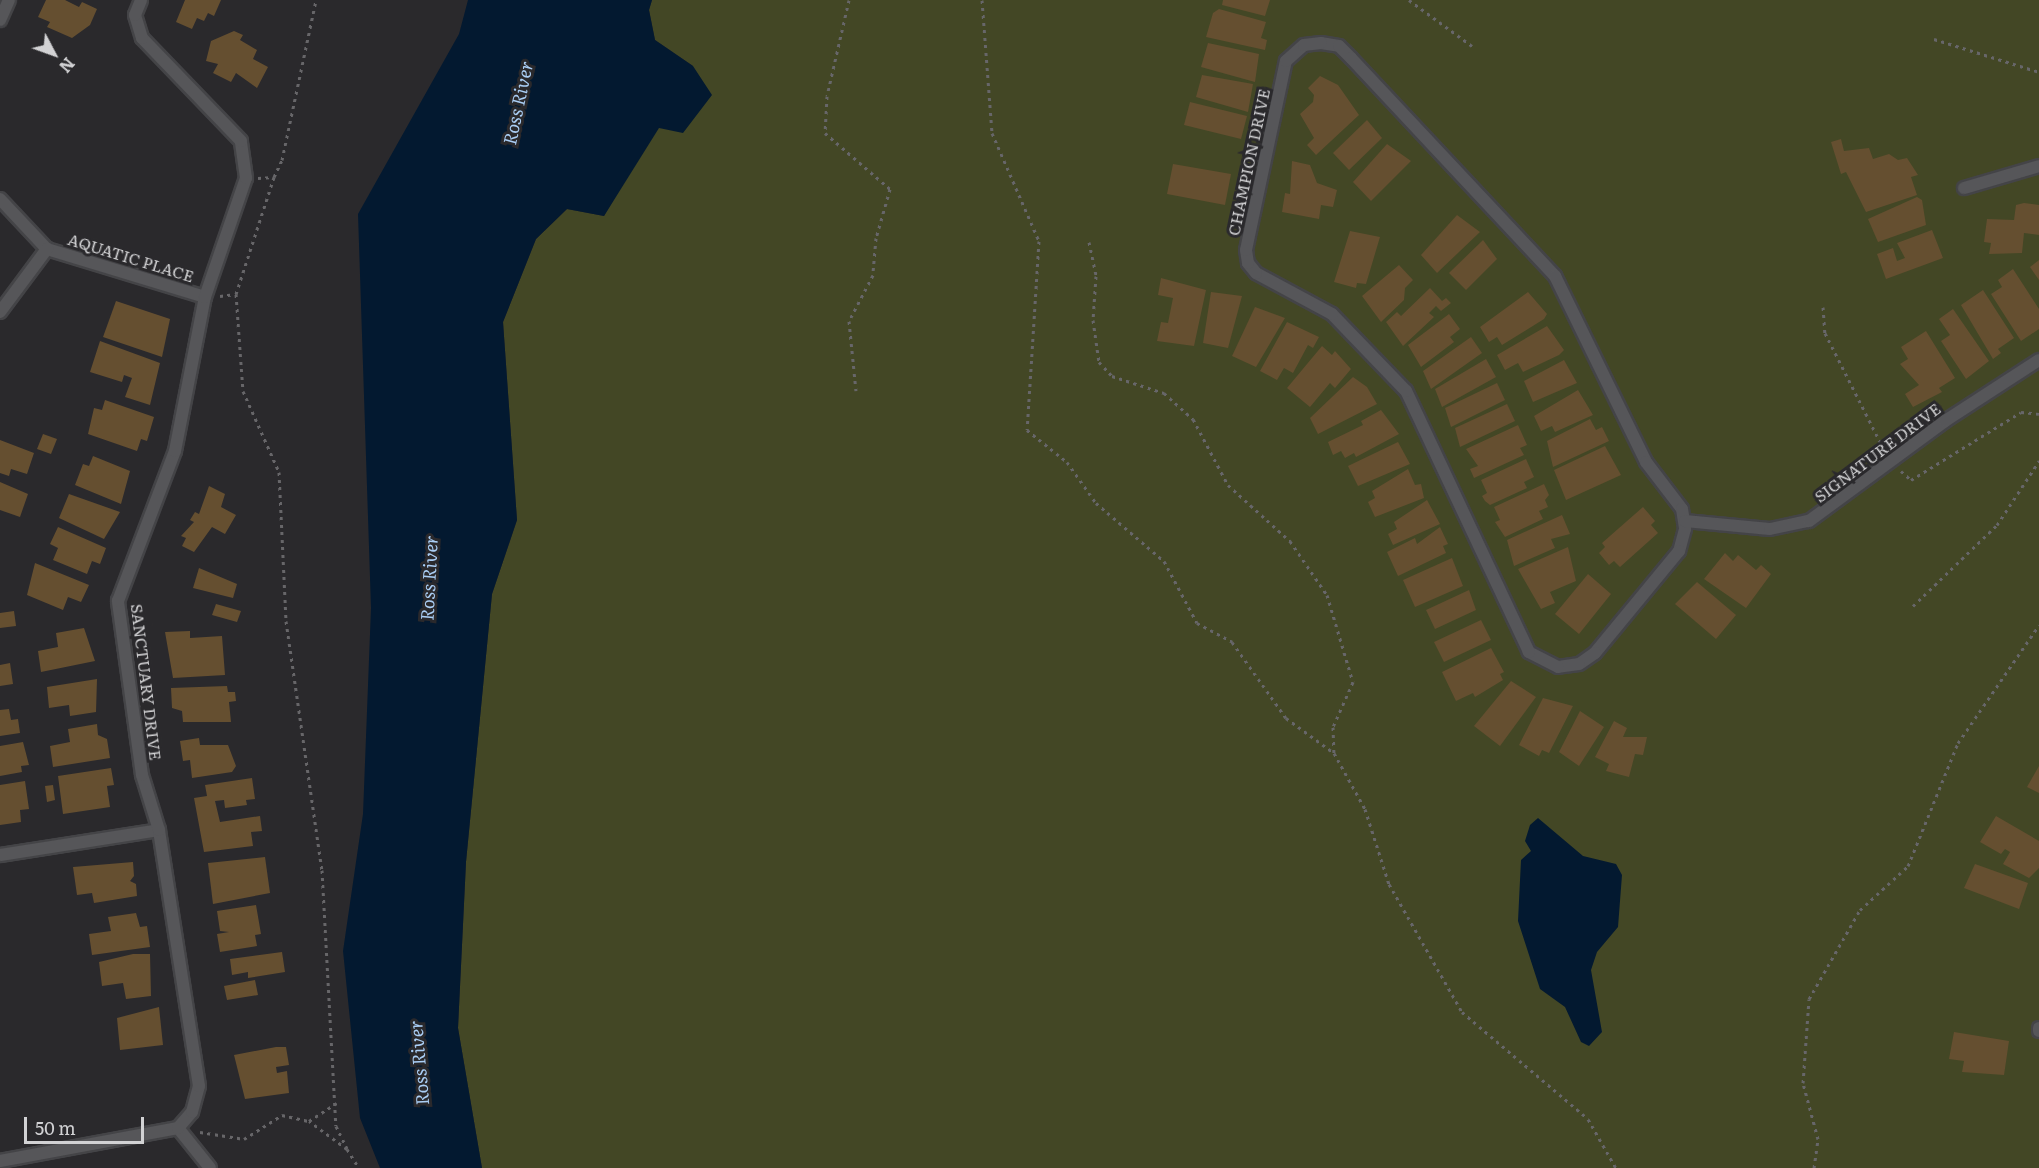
<!DOCTYPE html>
<style>
body{margin:0}
#map{position:relative;width:2039px;height:1168px;overflow:hidden;background:#2a292c;font-family:Literata,serif}
div>[style]{position:absolute}
.green>*{inset:0;background:#434725}
.water>*{inset:0;background:#031930}
.building>*{inset:0;background:#654f30}
.path>*{height:3px;margin-top:-1.5px;transform-origin:0;background:repeating-linear-gradient(90deg,#676669 0 3px,transparent 0 7.5px)}
.roads{filter:drop-shadow(2px 0 #444447) drop-shadow(-2px 0 #444447) drop-shadow(0 2px #444447) drop-shadow(0 -2px #444447)}
.street>*{height:12px;margin:-6px;padding:0 6px;transform-origin:6px;border-radius:6px;background:#565659}
span{translate:-50% -50%;white-space:nowrap;text-align:center;line-height:1.15;-webkit-text-stroke:6px #2a292c;paint-order:stroke}
.street-label{font-size:16px;color:#d2d2d4}
.water-label{font-size:18px;color:#aacef5;font-style:italic}
.north{position:absolute;left:24px;top:24px;width:60px;height:60px;-webkit-text-stroke:4px #2a292c;paint-order:stroke;rotate:131deg;font-size:16px;font-weight:700;line-height:24px;text-align:center;color:#d2d2d4}
.north::after{content:'';display:block;margin:auto;width:21px;height:27px;background:#d2d2d4;clip-path:polygon(50% 0,100% 100%,50% 72%,0 100%)}
.scale{position:absolute;left:24px;top:1117px;width:120px;height:27px;box-sizing:border-box;border:3px solid #d2d2d4;border-top:0;padding-left:8px;font-size:18px;line-height:21px;white-space:nowrap;color:#d2d2d4;-webkit-text-stroke:4px #2a292c;paint-order:stroke}
</style>
<div id="map">
<div class="green">
<i style="clip-path:polygon(652px 0,2039px 0,2039px 1168px,482px 1168px,458px 1028px,466px 862px,492px 594px,517px 520px,503px 322px,536px 239px,567px 209px,604px 216px,693px 66px,655px 40px,649px 10px)"></i>
</div>
<div class="water">
<i style="clip-path:polygon(468px 0,652px 0,649px 10px,655px 40px,693px 66px,712px 95px,683px 133px,659px 128px,604px 216px,567px 209px,536px 239px,503px 322px,517px 520px,492px 594px,466px 862px,458px 1028px,482px 1168px,380px 1168px,360px 1118px,343px 951px,363px 814px,371px 608px,358px 214px,459px 34px)"></i>
<i style="clip-path:polygon(1538px 818px,1583px 856px,1616px 864px,1622px 875px,1618px 927px,1597px 952px,1591px 970px,1602px 1032px,1589px 1046px,1581px 1042px,1565px 1007px,1540px 989px,1518px 921px,1521px 860px,1531px 851px,1525px 841px,1530px 825px)"></i>
</div>
<div class="building">
<i style="clip-path:polygon(46px 0,65px 0,79px 7px,82px 2px,97px 9px,90px 25px,72px 38px,47px 27px,50px 22px,38px 17px)"></i>
<i style="clip-path:polygon(185px 0,221px 0,214px 16px,208px 13px,204px 21px,197px 18px,192px 29px,176px 22px)"></i>
<i style="clip-path:polygon(1223px 0,1270px 0,1265px 16px,1222px 5px)"></i>
<i style="clip-path:polygon(1219px 9px,1266px 22px,1261px 38px,1267px 40px,1265px 50px,1206px 37px,1213px 13px)"></i>
<i style="clip-path:polygon(234px 31px,243px 35px,240px 40px,257px 50px,253px 59px,268px 67px,257px 88px,236px 73px,231px 82px,213px 73px,218px 64px,206px 61px,211px 41px)"></i>
<i style="clip-path:polygon(1208px 43px,1259px 54px,1255px 82px,1201px 67px)"></i>
<i style="clip-path:polygon(1202px 75px,1253px 84px,1248px 112px,1196px 97px)"></i>
<i style="clip-path:polygon(1320px 76px,1338px 85px,1359px 115px,1316px 155px,1307px 145px,1314px 138px,1300px 114px,1313px 102px,1314px 95px,1308px 88px)"></i>
<i style="clip-path:polygon(1190px 102px,1247px 116px,1241px 139px,1184px 125px)"></i>
<i style="clip-path:polygon(1367px 120px,1382px 138px,1349px 170px,1333px 153px)"></i>
<i style="clip-path:polygon(1841px 139px,1844px 151px,1869px 148px,1873px 159px,1889px 154px,1898px 160px,1907px 158px,1918px 175px,1911px 177px,1917px 195px,1866px 212px,1846px 172px,1841px 174px,1831px 142px)"></i>
<i style="clip-path:polygon(1387px 144px,1411px 161px,1371px 201px,1353px 182px)"></i>
<i style="clip-path:polygon(1292px 161px,1310px 165px,1317px 183px,1337px 190px,1333px 207px,1321px 205px,1319px 219px,1282px 212px,1285px 193px,1290px 194px)"></i>
<i style="clip-path:polygon(1173px 164px,1231px 174px,1225px 205px,1167px 194px)"></i>
<i style="clip-path:polygon(1917px 197px,1922px 200px,1926px 225px,1878px 242px,1868px 219px)"></i>
<i style="clip-path:polygon(2024px 203px,2039px 205px,2039px 235px,2024px 233px,2022px 253px,1989px 254px,1991px 243px,1984px 242px,1987px 219px,2014px 220px,2016px 205px)"></i>
<i style="clip-path:polygon(1457px 215px,1480px 232px,1437px 273px,1421px 255px)"></i>
<i style="clip-path:polygon(1932px 230px,1943px 258px,1886px 279px,1877px 254px,1893px 248px,1897px 261px,1905px 258px,1897px 243px)"></i>
<i style="clip-path:polygon(1350px 231px,1380px 237px,1366px 284px,1357px 283px,1356px 288px,1334px 282px)"></i>
<i style="clip-path:polygon(1483px 240px,1497px 259px,1466px 290px,1449px 273px)"></i>
<i style="clip-path:polygon(2039px 260px,2039px 280px,2030px 267px)"></i>
<i style="clip-path:polygon(1399px 265px,1413px 280px,1405px 288px,1404px 300px,1381px 322px,1362px 296px)"></i>
<i style="clip-path:polygon(2013px 269px,2039px 309px,2039px 329px,2021px 341px,1991px 294px,2002px 287px,1998px 280px)"></i>
<i style="clip-path:polygon(1161px 278px,1206px 290px,1194px 346px,1157px 341px,1161px 322px,1168px 323px,1173px 298px,1158px 295px)"></i>
<i style="clip-path:polygon(1430px 288px,1442px 301px,1446px 298px,1451px 303px,1441px 311px,1436px 306px,1429px 313px,1434px 317px,1403px 346px,1386px 322px,1397px 312px,1401px 316px)"></i>
<i style="clip-path:polygon(1983px 290px,2014px 338px,1998px 349px,2001px 353px,1993px 359px,1961px 305px)"></i>
<i style="clip-path:polygon(1211px 292px,1242px 296px,1228px 348px,1203px 343px)"></i>
<i style="clip-path:polygon(1528px 292px,1547px 314px,1544px 319px,1502px 345px,1497px 337px,1489px 342px,1480px 327px)"></i>
<i style="clip-path:polygon(116px 301px,170px 319px,162px 357px,103px 337px)"></i>
<i style="clip-path:polygon(1255px 307px,1285px 318px,1256px 367px,1232px 356px)"></i>
<i style="clip-path:polygon(1953px 309px,1989px 361px,1966px 379px,1941px 341px,1950px 335px,1939px 319px)"></i>
<i style="clip-path:polygon(1449px 314px,1460px 329px,1450px 337px,1454px 342px,1421px 367px,1408px 345px)"></i>
<i style="clip-path:polygon(1287px 322px,1319px 337px,1313px 348px,1308px 345px,1293px 373px,1284px 368px,1277px 380px,1260px 371px)"></i>
<i style="clip-path:polygon(1547px 326px,1564px 350px,1559px 355px,1523px 372px,1518px 363px,1505px 370px,1497px 355px)"></i>
<i style="clip-path:polygon(1926px 331px,1955px 378px,1939px 388px,1942px 392px,1913px 407px,1905px 394px,1919px 385px,1900px 364px,1908px 359px,1901px 347px)"></i>
<i style="clip-path:polygon(1471px 337px,1482px 353px,1431px 389px,1423px 371px)"></i>
<i style="clip-path:polygon(100px 341px,160px 363px,150px 405px,125px 397px,132px 378px,124px 375px,122px 382px,90px 372px)"></i>
<i style="clip-path:polygon(1322px 346px,1332px 355px,1335px 351px,1351px 369px,1335px 388px,1330px 383px,1310px 407px,1287px 388px)"></i>
<i style="clip-path:polygon(1486px 359px,1496px 377px,1442px 407px,1435px 389px)"></i>
<i style="clip-path:polygon(1564px 360px,1577px 383px,1533px 402px,1524px 381px)"></i>
<i style="clip-path:polygon(1353px 377px,1367px 387px,1377px 404px,1318px 434px,1310px 418px)"></i>
<i style="clip-path:polygon(1497px 383px,1505px 400px,1451px 427px,1445px 408px)"></i>
<i style="clip-path:polygon(1578px 390px,1593px 415px,1555px 432px,1552px 426px,1541px 431px,1534px 416px)"></i>
<i style="clip-path:polygon(105px 400px,154px 417px,147px 441px,141px 439px,137px 451px,88px 434px,94px 408px,102px 410px)"></i>
<i style="clip-path:polygon(1507px 404px,1515px 421px,1460px 447px,1455px 428px)"></i>
<i style="clip-path:polygon(1381px 410px,1399px 434px,1356px 457px,1354px 453px,1345px 458px,1341px 451px,1333px 455px,1328px 442px,1363px 425px,1361px 421px)"></i>
<i style="clip-path:polygon(1590px 419px,1596px 430px,1602px 427px,1609px 441px,1553px 467px,1547px 441px)"></i>
<i style="clip-path:polygon(1518px 425px,1527px 445px,1520px 448px,1524px 455px,1474px 478px,1470px 469px,1478px 466px,1466px 449px)"></i>
<i style="clip-path:polygon(43px 434px,57px 439px,51px 454px,37px 449px)"></i>
<i style="clip-path:polygon(0 440px,34px 453px,27px 474px,11px 469px,9px 476px,0 473px)"></i>
<i style="clip-path:polygon(1398px 442px,1410px 464px,1358px 486px,1348px 466px)"></i>
<i style="clip-path:polygon(1605px 446px,1621px 475px,1566px 500px,1554px 470px)"></i>
<i style="clip-path:polygon(93px 456px,130px 471px,121px 504px,75px 485px,83px 464px,89px 466px)"></i>
<i style="clip-path:polygon(1526px 459px,1534px 477px,1524px 482px,1527px 488px,1490px 505px,1485px 501px,1482px 496px,1487px 493px,1481px 480px)"></i>
<i style="clip-path:polygon(1408px 469px,1415px 485px,1421px 484px,1424px 498px,1375px 517px,1368px 502px,1375px 498px,1372px 491px)"></i>
<i style="clip-path:polygon(0 482px,28px 494px,20px 517px,0 510px)"></i>
<i style="clip-path:polygon(1544px 484px,1549px 495px,1545px 500px,1548px 507px,1539px 511px,1543px 519px,1505px 537px,1495px 522px,1500px 520px,1494px 507px)"></i>
<i style="clip-path:polygon(209px 486px,225px 494px,221px 507px,236px 515px,225px 534px,212px 527px,194px 552px,182px 546px,186px 538px,181px 536px,194px 522px,190px 520px,195px 512px,199px 514px)"></i>
<i style="clip-path:polygon(69px 494px,120px 512px,104px 539px,59px 518px)"></i>
<i style="clip-path:polygon(1427px 500px,1440px 524px,1393px 545px,1388px 534px,1397px 529px,1394px 522px)"></i>
<i style="clip-path:polygon(1643px 507px,1655px 521px,1651px 525px,1658px 533px,1620px 567px,1614px 561px,1609px 565px,1599px 553px,1605px 547px,1602px 543px)"></i>
<i style="clip-path:polygon(1562px 515px,1570px 534px,1551px 539px,1555px 548px,1514px 566px,1507px 540px)"></i>
<i style="clip-path:polygon(58px 527px,106px 548px,100px 564px,92px 561px,87px 574px,53px 560px,58px 548px,50px 544px)"></i>
<i style="clip-path:polygon(1440px 527px,1448px 544px,1443px 546px,1446px 553px,1398px 576px,1387px 552px,1415px 538px,1417px 544px)"></i>
<i style="clip-path:polygon(1568px 547px,1576px 581px,1550px 592px,1555px 603px,1541px 609px,1518px 569px)"></i>
<i style="clip-path:polygon(1725px 553px,1733px 561px,1738px 555px,1756px 570px,1761px 565px,1771px 574px,1746px 608px,1704px 579px)"></i>
<i style="clip-path:polygon(1452px 558px,1463px 586px,1415px 607px,1403px 580px)"></i>
<i style="clip-path:polygon(35px 563px,89px 585px,81px 602px,68px 597px,63px 610px,27px 595px)"></i>
<i style="clip-path:polygon(199px 568px,237px 584px,233px 598px,193px 588px)"></i>
<i style="clip-path:polygon(1588px 574px,1611px 594px,1579px 634px,1555px 614px)"></i>
<i style="clip-path:polygon(1697px 582px,1736px 615px,1716px 639px,1675px 604px)"></i>
<i style="clip-path:polygon(1469px 590px,1476px 610px,1435px 629px,1426px 610px)"></i>
<i style="clip-path:polygon(216px 604px,241px 611px,237px 622px,212px 615px)"></i>
<i style="clip-path:polygon(14px 611px,16px 626px,0 628px,0 613px)"></i>
<i style="clip-path:polygon(1481px 620px,1491px 640px,1444px 662px,1434px 642px)"></i>
<i style="clip-path:polygon(84px 628px,95px 661px,41px 672px,38px 651px,58px 647px,56px 633px)"></i>
<i style="clip-path:polygon(190px 631px,190px 638px,222px 636px,225px 675px,173px 678px,165px 632px)"></i>
<i style="clip-path:polygon(1491px 648px,1504px 672px,1500px 674px,1503px 680px,1475px 697px,1473px 693px,1456px 701px,1442px 672px)"></i>
<i style="clip-path:polygon(10px 663px,13px 684px,0 686px,0 665px)"></i>
<i style="clip-path:polygon(97px 679px,96px 712px,70px 716px,69px 705px,49px 708px,47px 687px)"></i>
<i style="clip-path:polygon(1511px 681px,1536px 697px,1500px 746px,1474px 726px)"></i>
<i style="clip-path:polygon(227px 686px,228px 692px,235px 692px,236px 701px,229px 702px,231px 722px,183px 722px,182px 711px,172px 708px,171px 688px)"></i>
<i style="clip-path:polygon(1543px 698px,1573px 706px,1549px 753px,1542px 750px,1539px 756px,1519px 745px)"></i>
<i style="clip-path:polygon(9px 709px,11px 720px,18px 719px,20px 733px,0 736px,0 710px)"></i>
<i style="clip-path:polygon(1580px 711px,1604px 727px,1579px 766px,1559px 752px)"></i>
<i style="clip-path:polygon(1614px 721px,1627px 728px,1623px 737px,1647px 737px,1643px 755px,1635px 754px,1629px 777px,1606px 771px,1609px 764px,1595px 757px)"></i>
<i style="clip-path:polygon(97px 724px,98px 735px,107px 739px,110px 758px,53px 767px,50px 746px,70px 742px,68px 729px)"></i>
<i style="clip-path:polygon(199px 738px,200px 745px,228px 745px,236px 766px,232px 772px,192px 778px,190px 760px,183px 761px,180px 741px)"></i>
<i style="clip-path:polygon(23px 742px,29px 765px,21px 766px,22px 772px,0 776px,0 746px)"></i>
<i style="clip-path:polygon(2039px 766px,2039px 793px,2027px 787px)"></i>
<i style="clip-path:polygon(111px 768px,114px 785px,107px 786px,110px 807px,63px 814px,58px 776px)"></i>
<i style="clip-path:polygon(252px 778px,255px 799px,246px 800px,247px 805px,225px 808px,224px 800px,215px 801px,220px 822px,260px 816px,262px 831px,251px 832px,253px 846px,204px 852px,194px 798px,207px 796px,205px 785px)"></i>
<i style="clip-path:polygon(25px 781px,29px 809px,20px 810px,21px 822px,0 825px,0 785px)"></i>
<i style="clip-path:polygon(53px 785px,55px 800px,47px 802px,45px 786px)"></i>
<i style="clip-path:polygon(1996px 816px,2039px 841px,2039px 868px,2029px 878px,2003px 864px,2010px 852px,2005px 849px,2001px 854px,1980px 842px)"></i>
<i style="clip-path:polygon(265px 857px,270px 893px,213px 904px,208px 863px)"></i>
<i style="clip-path:polygon(133px 862px,134px 876px,130px 881px,136px 884px,137px 896px,94px 903px,92px 893px,77px 895px,73px 867px)"></i>
<i style="clip-path:polygon(1975px 864px,2028px 883px,2019px 909px,1964px 888px)"></i>
<i style="clip-path:polygon(256px 905px,261px 934px,255px 935px,257px 946px,220px 952px,217px 934px,229px 932px,220px 931px,217px 911px)"></i>
<i style="clip-path:polygon(136px 913px,140px 927px,147px 926px,150px 947px,92px 955px,89px 934px,111px 931px,108px 917px)"></i>
<i style="clip-path:polygon(282px 952px,285px 972px,248px 978px,248px 972px,232px 975px,230px 959px)"></i>
<i style="clip-path:polygon(133px 954px,150px 954px,151px 996px,126px 999px,123px 983px,102px 986px,99px 962px)"></i>
<i style="clip-path:polygon(255px 980px,258px 995px,227px 1000px,224px 986px)"></i>
<i style="clip-path:polygon(159px 1007px,163px 1045px,120px 1050px,117px 1018px)"></i>
<i style="clip-path:polygon(1954px 1032px,2009px 1041px,2004px 1075px,1962px 1072px,1964px 1061px,1949px 1059px)"></i>
<i style="clip-path:polygon(276px 1047px,286px 1047px,289px 1065px,276px 1067px,277px 1073px,287px 1071px,289px 1093px,245px 1099px,234px 1055px)"></i>
</div>
<div class="path">
<i style="left:849px;top:0;width:98px;rotate:102.9deg"></i>
<i style="left:827px;top:96px;width:37px;rotate:93deg"></i>
<i style="left:825px;top:133px;width:86px;rotate:40.7deg"></i>
<i style="left:890px;top:189px;width:51px;rotate:105.9deg"></i>
<i style="left:876px;top:238px;width:37px;rotate:95deg"></i>
<i style="left:873px;top:275px;width:52px;rotate:117.6deg"></i>
<i style="left:849px;top:321px;width:70px;rotate:84.3deg"></i>
<i style="left:982px;top:0;width:133px;rotate:85.7deg"></i>
<i style="left:992px;top:133px;width:118px;rotate:66.5deg"></i>
<i style="left:1039px;top:241px;width:189px;rotate:93.6deg"></i>
<i style="left:1027px;top:430px;width:51px;rotate:38.7deg"></i>
<i style="left:1067px;top:462px;width:50px;rotate:54.7deg"></i>
<i style="left:1096px;top:503px;width:89px;rotate:40.5deg"></i>
<i style="left:1164px;top:561px;width:70px;rotate:62deg"></i>
<i style="left:1197px;top:623px;width:40px;rotate:28deg"></i>
<i style="left:1232px;top:642px;width:93px;rotate:54.6deg"></i>
<i style="left:1286px;top:718px;width:59px;rotate:36.1deg"></i>
<i style="left:1334px;top:753px;width:64px;rotate:61deg"></i>
<i style="left:1365px;top:809px;width:79px;rotate:72.3deg"></i>
<i style="left:1389px;top:884px;width:147px;rotate:60.3deg"></i>
<i style="left:1462px;top:1012px;width:165px;rotate:40.3deg"></i>
<i style="left:1588px;top:1119px;width:56px;rotate:60.3deg"></i>
<i style="left:1409px;top:0;width:78px;rotate:36.1deg"></i>
<i style="left:1934px;top:39px;width:110px;rotate:17.4deg"></i>
<i style="left:258px;top:178px;width:16px;rotate:-4deg"></i>
<i style="left:274px;top:177px;width:19px;rotate:-65deg"></i>
<i style="left:282px;top:160px;width:164px;rotate:-78deg"></i>
<i style="left:1089px;top:242px;width:35px;rotate:78deg"></i>
<i style="left:1096px;top:276px;width:44px;rotate:93.9deg"></i>
<i style="left:1093px;top:320px;width:42px;rotate:81.9deg"></i>
<i style="left:1099px;top:362px;width:19px;rotate:47deg"></i>
<i style="left:1112px;top:376px;width:55px;rotate:18.1deg"></i>
<i style="left:1164px;top:393px;width:39px;rotate:42deg"></i>
<i style="left:1193px;top:419px;width:75px;rotate:62.1deg"></i>
<i style="left:1228px;top:485px;width:84px;rotate:42.1deg"></i>
<i style="left:1290px;top:541px;width:65px;rotate:55.6deg"></i>
<i style="left:1327px;top:595px;width:91px;rotate:73.4deg"></i>
<i style="left:1353px;top:682px;width:49px;rotate:114deg"></i>
<i style="left:1333px;top:727px;width:26px;rotate:88deg"></i>
<i style="left:236px;top:294px;width:97px;rotate:85.9deg"></i>
<i style="left:243px;top:391px;width:89px;rotate:66deg"></i>
<i style="left:279px;top:472px;width:149px;rotate:87.3deg"></i>
<i style="left:286px;top:621px;width:252px;rotate:81.8deg"></i>
<i style="left:322px;top:870px;width:256px;rotate:86.9deg"></i>
<i style="left:336px;top:1126px;width:25px;rotate:64deg"></i>
<i style="left:347px;top:1149px;width:47px;rotate:-143.6deg"></i>
<i style="left:220px;top:296px;width:16px;rotate:-7deg"></i>
<i style="left:236px;top:294px;width:123px;rotate:-72deg"></i>
<i style="left:1823px;top:307px;width:26px;rotate:86deg"></i>
<i style="left:1825px;top:333px;width:131px;rotate:63.2deg"></i>
<i style="left:1901px;top:471px;width:13px;rotate:42deg"></i>
<i style="left:1911px;top:480px;width:129px;rotate:-31.7deg"></i>
<i style="left:2021px;top:412px;width:18px;rotate:6deg"></i>
<i style="left:1913px;top:606px;width:117px;rotate:-44deg"></i>
<i style="left:1997px;top:525px;width:77px;rotate:-56.7deg"></i>
<i style="left:200px;top:1132px;width:45px;rotate:9deg"></i>
<i style="left:244px;top:1139px;width:45px;rotate:-32.3deg"></i>
<i style="left:282px;top:1115px;width:28px;rotate:13deg"></i>
<i style="left:309px;top:1121px;width:33px;rotate:-33deg"></i>
<i style="left:347px;top:1149px;width:22px;rotate:58deg"></i>
<i style="left:1814px;top:1168px;width:29px;rotate:-82deg"></i>
<i style="left:1818px;top:1139px;width:58px;rotate:-105deg"></i>
<i style="left:1803px;top:1083px;width:84px;rotate:-85.9deg"></i>
<i style="left:1809px;top:999px;width:103px;rotate:-60.2deg"></i>
<i style="left:1860px;top:910px;width:65px;rotate:-42.5deg"></i>
<i style="left:1908px;top:866px;width:133px;rotate:-67.9deg"></i>
<i style="left:1958px;top:743px;width:143px;rotate:-55.5deg"></i>
</div>
<div class="roads">
<div class="street">
<i style="left:0;top:20px;width:22px;rotate:-66deg"></i>
<i style="left:1321px;top:43px;width:18px;rotate:9deg"></i>
<i style="left:1339px;top:46px;width:17px;rotate:45deg"></i>
<i style="left:1351px;top:58px;width:299px;rotate:46.9deg"></i>
<i style="left:1555px;top:276px;width:207px;rotate:63.9deg"></i>
<i style="left:1646px;top:462px;width:59px;rotate:52.5deg"></i>
<i style="left:1682px;top:509px;width:20px;rotate:81deg"></i>
<i style="left:1685px;top:529px;width:23px;rotate:105deg"></i>
<i style="left:1679px;top:551px;width:132px;rotate:129.5deg"></i>
<i style="left:1595px;top:653px;width:19px;rotate:145deg"></i>
<i style="left:1579px;top:664px;width:21px;rotate:172deg"></i>
<i style="left:1558px;top:667px;width:33px;rotate:-153deg"></i>
<i style="left:1529px;top:652px;width:289px;rotate:-115.2deg"></i>
<i style="left:1406px;top:391px;width:107px;rotate:-133.9deg"></i>
<i style="left:1332px;top:314px;width:86px;rotate:-151.7deg"></i>
<i style="left:1256px;top:273px;width:13px;rotate:-129deg"></i>
<i style="left:1248px;top:263px;width:13px;rotate:-99deg"></i>
<i style="left:1246px;top:250px;width:193px;rotate:-78.1deg"></i>
<i style="left:1286px;top:61px;width:24px;rotate:-42deg"></i>
<i style="left:1304px;top:45px;width:17px;rotate:-7deg"></i>
<i style="left:1964px;top:188px;width:78px;rotate:-16.3deg"></i>
<i style="left:0;top:199px;width:69px;rotate:46.8deg"></i>
<i style="left:47px;top:249px;width:165px;rotate:16.9deg"></i>
<i style="left:0;top:312px;width:79px;rotate:-53.3deg"></i>
<i style="left:1685px;top:521px;width:85px;rotate:5.4deg"></i>
<i style="left:1770px;top:529px;width:40px;rotate:-12deg"></i>
<i style="left:1809px;top:521px;width:169px;rotate:-36.3deg"></i>
<i style="left:1945px;top:421px;width:112px;rotate:-33deg"></i>
<i style="left:0;top:855px;width:161px;rotate:-8.9deg"></i>
<i style="left:2039px;top:1028px;width:3px;rotate:90deg"></i>
<i style="left:178px;top:1128px;width:51px;rotate:51.3deg"></i>
<i style="left:0;top:1161px;width:181px;rotate:-10.5deg"></i>
<i style="left:178px;top:1128px;width:21px;rotate:-49deg"></i>
<i style="left:192px;top:1112px;width:27px;rotate:-75deg"></i>
<i style="left:199px;top:1086px;width:259px;rotate:-98.9deg"></i>
<i style="left:159px;top:830px;width:58px;rotate:-107.2deg"></i>
<i style="left:142px;top:775px;width:176px;rotate:-97.9deg"></i>
<i style="left:118px;top:601px;width:160px;rotate:-69.2deg"></i>
<i style="left:175px;top:451px;width:157px;rotate:-79deg"></i>
<i style="left:205px;top:297px;width:126px;rotate:-71deg"></i>
<i style="left:246px;top:178px;width:37px;rotate:-98deg"></i>
<i style="left:241px;top:141px;width:143px;rotate:-133.9deg"></i>
<i style="left:142px;top:38px;width:24px;rotate:-107deg"></i>
<i style="left:135px;top:15px;width:16px;rotate:-68deg"></i>
</div>
</div>
<div class="street-label">
<span style="left:1248px;top:162px;rotate:-78deg">CHAMPION DRIVE</span>
<span style="left:131px;top:257px;rotate:17deg">AQUATIC PLACE</span>
<span style="left:1877px;top:452px;rotate:-37deg">SIGNATURE DRIVE</span>
<span style="left:147px;top:682px;rotate:83deg">SANCTUARY DRIVE</span>
</div>
<div class="water-label">
<span style="left:518px;top:103px;rotate:-78deg">Ross River</span>
<span style="left:429px;top:578px;rotate:-87deg">Ross River</span>
<span style="left:419px;top:1063px;rotate:-95deg">Ross River</span>
</div>
<div class="north">N</div>
<div class="scale">50 m</div>
</div>
